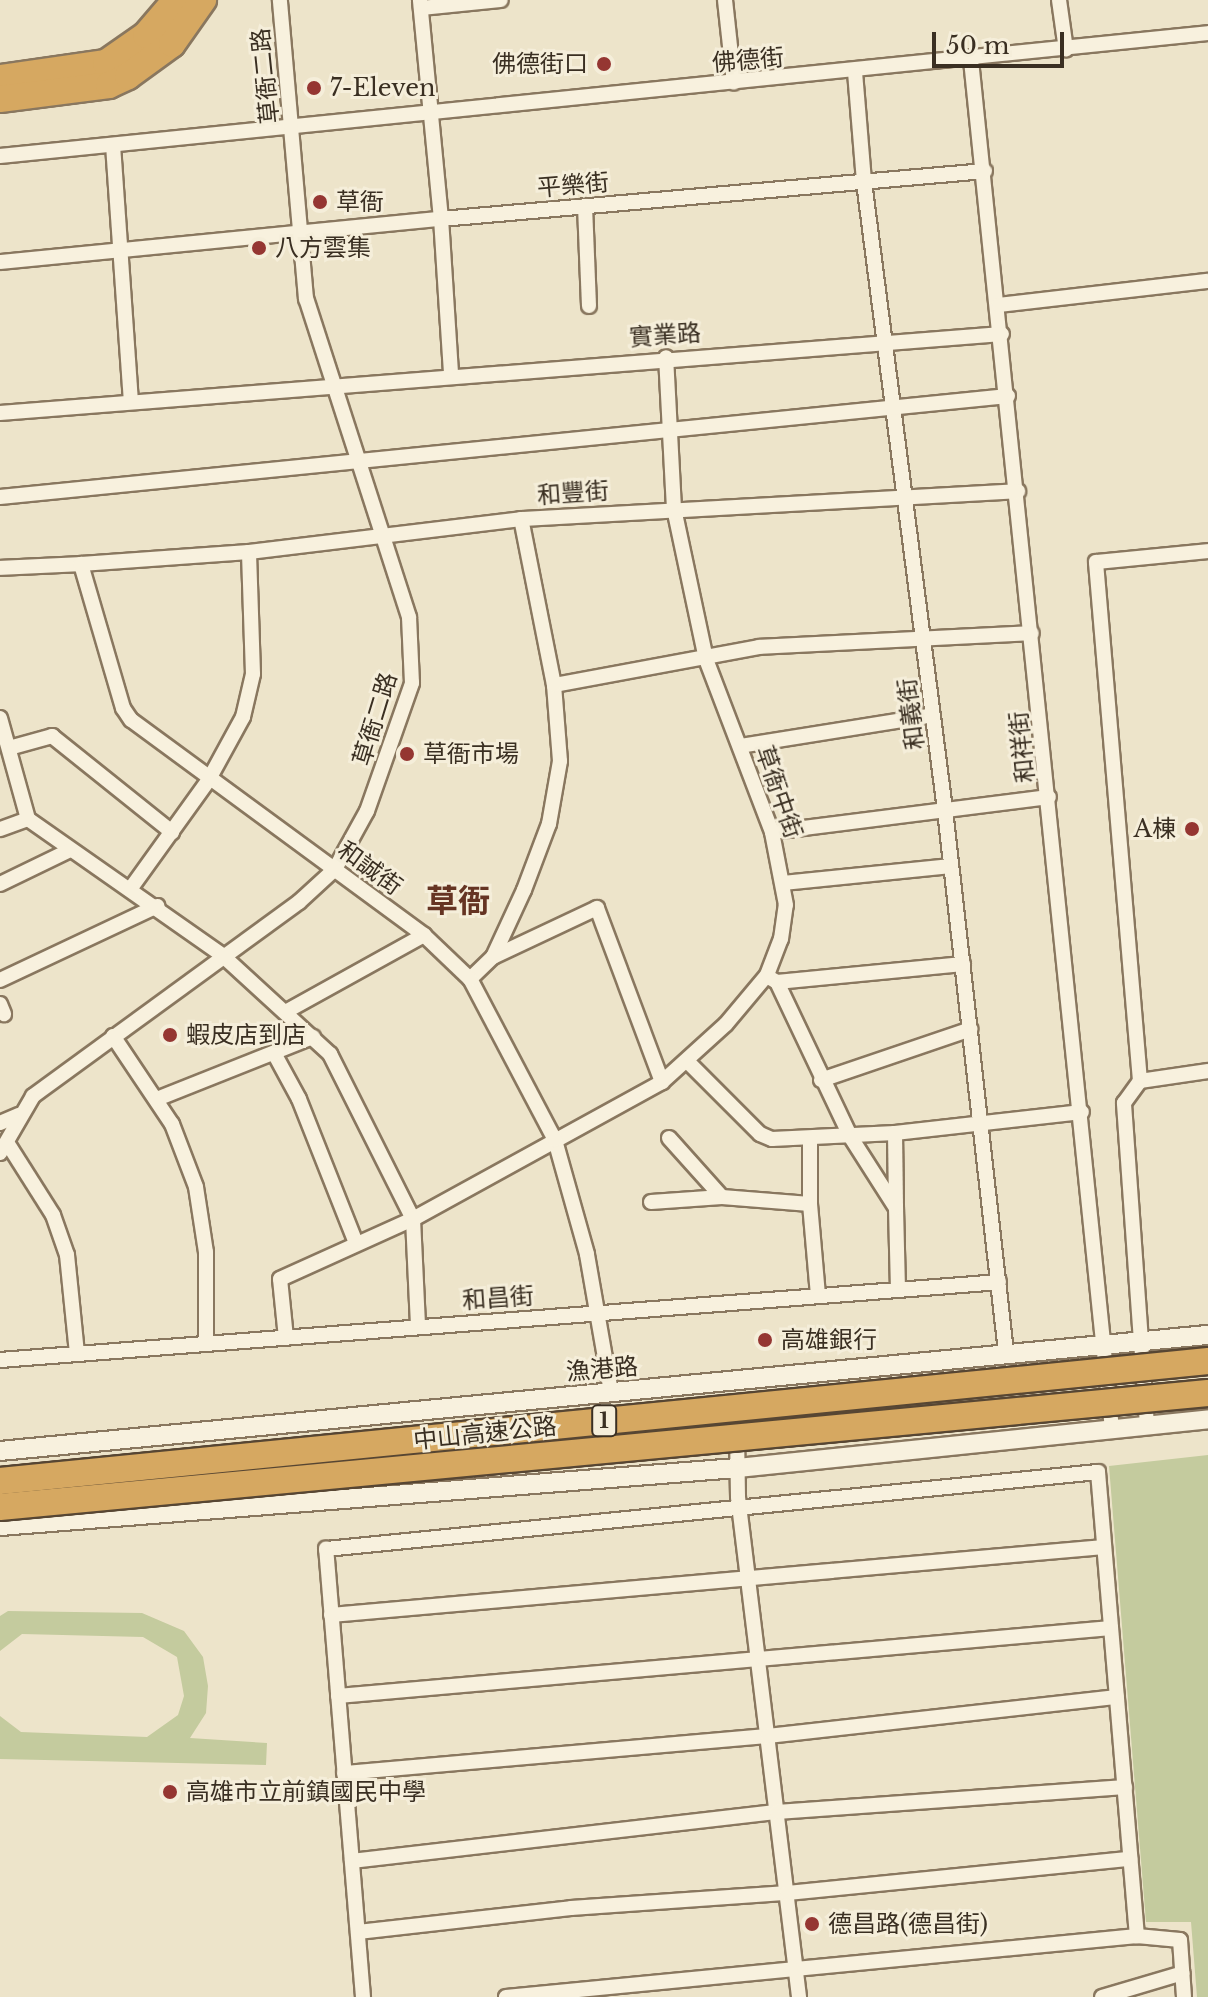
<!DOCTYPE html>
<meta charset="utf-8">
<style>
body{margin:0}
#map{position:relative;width:1208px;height:1997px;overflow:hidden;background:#ede4ca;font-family:"Libre Baskerville","Noto Sans TC",serif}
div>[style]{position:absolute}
.green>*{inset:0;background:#c4cb9e}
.roads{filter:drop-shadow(2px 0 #89775f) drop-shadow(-2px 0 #89775f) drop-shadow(0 2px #89775f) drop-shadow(0 -2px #89775f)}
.minor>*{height:14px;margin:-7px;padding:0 7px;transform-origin:7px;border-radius:7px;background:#f8f1de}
.tertiary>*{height:18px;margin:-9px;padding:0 9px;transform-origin:9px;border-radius:9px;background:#f8f1de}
.motorway>*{height:26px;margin:-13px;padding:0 13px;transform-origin:13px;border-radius:13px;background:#d6a861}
.bridges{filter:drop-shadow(2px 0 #574633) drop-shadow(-2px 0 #574633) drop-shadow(0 2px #574633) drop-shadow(0 -2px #574633)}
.motorway-bridge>*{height:26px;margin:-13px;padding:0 13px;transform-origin:13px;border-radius:13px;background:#d6a861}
.dots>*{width:22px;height:22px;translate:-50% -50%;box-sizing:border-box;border:4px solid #f5eeda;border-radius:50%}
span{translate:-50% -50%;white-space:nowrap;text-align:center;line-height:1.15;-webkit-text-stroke:6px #f5eeda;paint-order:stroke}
.shield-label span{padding:2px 6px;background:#f5eeda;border:2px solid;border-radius:6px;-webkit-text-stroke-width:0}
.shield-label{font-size:22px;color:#3a2f22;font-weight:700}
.street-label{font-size:24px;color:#3a2f22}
.poi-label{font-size:24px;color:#3a2f22}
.right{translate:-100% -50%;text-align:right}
.left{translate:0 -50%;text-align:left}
.district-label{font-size:32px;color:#653423;font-weight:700}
.scale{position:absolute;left:932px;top:32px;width:132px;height:36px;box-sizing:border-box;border:4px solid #3a2f22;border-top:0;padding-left:10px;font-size:24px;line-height:28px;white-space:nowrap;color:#3a2f22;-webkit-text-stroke:6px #f5eeda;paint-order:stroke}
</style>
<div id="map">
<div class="green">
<i style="clip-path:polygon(1208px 1455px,1208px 1997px,1197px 1997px,1191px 1922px,1146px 1922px,1109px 1466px)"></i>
<i style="clip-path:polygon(8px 1611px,142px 1613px,184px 1631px,203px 1657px,208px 1686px,206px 1713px,190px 1738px,267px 1743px,266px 1765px,0 1759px,0 1716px,21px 1732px,147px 1737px,178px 1715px,184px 1696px,177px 1657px,143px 1637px,22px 1634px,0 1651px,0 1616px)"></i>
</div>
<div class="roads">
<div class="minor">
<i style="left:725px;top:0;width:83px;rotate:83.8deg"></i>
<i style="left:1059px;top:0;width:50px;rotate:82deg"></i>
<i style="left:421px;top:8px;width:80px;rotate:-5.7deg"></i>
<i style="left:971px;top:60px;width:1376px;rotate:84.12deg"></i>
<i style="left:855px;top:72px;width:110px;rotate:85.3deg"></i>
<i style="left:864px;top:182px;width:633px;rotate:82.65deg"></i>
<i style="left:945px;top:810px;width:545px;rotate:83.58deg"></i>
<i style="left:113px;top:145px;width:256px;rotate:86deg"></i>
<i style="left:0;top:156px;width:1214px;rotate:-5.81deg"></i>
<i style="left:585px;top:206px;width:100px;rotate:87.7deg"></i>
<i style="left:0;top:262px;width:443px;rotate:-5.6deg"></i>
<i style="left:441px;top:219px;width:220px;rotate:-95.5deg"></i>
<i style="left:999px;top:305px;width:210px;rotate:-6.6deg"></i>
<i style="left:451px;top:373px;width:154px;rotate:-93.7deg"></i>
<i style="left:441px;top:219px;width:546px;rotate:-5.04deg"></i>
<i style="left:0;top:413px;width:1005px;rotate:-4.51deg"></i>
<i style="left:0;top:497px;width:1013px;rotate:-5.72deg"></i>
<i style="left:0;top:568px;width:81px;rotate:-2.8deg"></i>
<i style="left:554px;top:685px;width:208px;rotate:-10.5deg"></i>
<i style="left:759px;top:647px;width:273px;rotate:-2.9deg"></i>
<i style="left:0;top:718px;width:105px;rotate:74.5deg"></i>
<i style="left:28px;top:819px;width:30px;rotate:160deg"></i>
<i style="left:740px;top:746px;width:195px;rotate:-9.1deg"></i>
<i style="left:9px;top:748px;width:45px;rotate:-15.6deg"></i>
<i style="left:52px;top:736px;width:154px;rotate:38.7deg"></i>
<i style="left:28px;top:819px;width:237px;rotate:35deg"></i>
<i style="left:222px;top:955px;width:147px;rotate:42.5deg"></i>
<i style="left:330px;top:1054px;width:185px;rotate:63.3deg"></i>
<i style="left:413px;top:1219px;width:107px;rotate:87.3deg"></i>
<i style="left:772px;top:832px;width:279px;rotate:-7.2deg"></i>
<i style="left:783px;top:883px;width:169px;rotate:-5.8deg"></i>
<i style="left:0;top:884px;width:78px;rotate:-25.9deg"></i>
<i style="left:131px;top:888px;width:132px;rotate:-54.3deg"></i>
<i style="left:208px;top:781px;width:73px;rotate:-61.3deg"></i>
<i style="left:243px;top:717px;width:44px;rotate:-76.9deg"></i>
<i style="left:253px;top:674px;width:122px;rotate:-91.9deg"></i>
<i style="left:493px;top:957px;width:115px;rotate:-25.2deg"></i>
<i style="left:597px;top:908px;width:186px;rotate:69.5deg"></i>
<i style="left:770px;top:978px;width:8px;rotate:30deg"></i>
<i style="left:777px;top:982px;width:187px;rotate:-5.5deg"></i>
<i style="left:470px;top:979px;width:32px;rotate:-44deg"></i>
<i style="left:493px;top:957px;width:74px;rotate:-65.2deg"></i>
<i style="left:524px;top:890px;width:71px;rotate:-69.3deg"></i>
<i style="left:549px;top:824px;width:64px;rotate:-80.1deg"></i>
<i style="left:560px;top:761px;width:76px;rotate:-94.5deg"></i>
<i style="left:554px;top:685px;width:169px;rotate:-101.2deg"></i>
<i style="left:0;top:980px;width:174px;rotate:-25.2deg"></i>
<i style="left:777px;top:982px;width:170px;rotate:64.6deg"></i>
<i style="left:850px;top:1136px;width:85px;rotate:57.4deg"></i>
<i style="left:896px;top:1208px;width:82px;rotate:88.6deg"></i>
<i style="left:0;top:1004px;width:11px;rotate:68deg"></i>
<i style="left:287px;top:1011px;width:157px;rotate:-29deg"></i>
<i style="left:113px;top:1036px;width:106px;rotate:56.2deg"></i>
<i style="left:172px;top:1124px;width:67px;rotate:69.1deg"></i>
<i style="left:196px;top:1187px;width:66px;rotate:81.3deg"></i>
<i style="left:206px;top:1252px;width:91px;rotate:90deg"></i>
<i style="left:274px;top:1053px;width:52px;rotate:61.5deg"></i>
<i style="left:299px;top:1099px;width:155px;rotate:68.4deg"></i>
<i style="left:687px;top:1061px;width:103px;rotate:45deg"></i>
<i style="left:760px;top:1134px;width:13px;rotate:23deg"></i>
<i style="left:772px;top:1139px;width:123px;rotate:-2.8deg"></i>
<i style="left:895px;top:1133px;width:188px;rotate:-6.4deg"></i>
<i style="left:821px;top:1080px;width:158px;rotate:-18.8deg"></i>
<i style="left:1140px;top:1081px;width:521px;rotate:-94.85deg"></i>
<i style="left:1096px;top:562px;width:113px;rotate:-5.6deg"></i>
<i style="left:157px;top:1099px;width:168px;rotate:-21.7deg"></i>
<i style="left:0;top:1123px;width:21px;rotate:-23deg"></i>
<i style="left:895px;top:1133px;width:75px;rotate:89.2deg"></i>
<i style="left:669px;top:1138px;width:79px;rotate:48.1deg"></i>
<i style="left:8px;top:1144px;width:84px;rotate:57.6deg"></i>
<i style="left:53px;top:1215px;width:42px;rotate:70.7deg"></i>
<i style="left:67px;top:1255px;width:99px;rotate:84.2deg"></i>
<i style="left:0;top:1153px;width:66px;rotate:-59.9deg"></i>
<i style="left:33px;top:1096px;width:329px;rotate:-36.1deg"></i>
<i style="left:299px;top:902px;width:49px;rotate:-42.5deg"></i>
<i style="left:335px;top:869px;width:66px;rotate:-61.1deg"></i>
<i style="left:367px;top:811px;width:136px;rotate:-70.6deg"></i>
<i style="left:412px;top:683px;width:66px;rotate:-92.6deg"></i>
<i style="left:409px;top:617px;width:334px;rotate:-107.9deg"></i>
<i style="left:306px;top:299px;width:300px;rotate:-95deg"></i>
<i style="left:651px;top:1202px;width:71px;rotate:-4deg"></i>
<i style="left:722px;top:1197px;width:88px;rotate:4.5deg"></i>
<i style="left:810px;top:1204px;width:92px;rotate:85deg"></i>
<i style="left:810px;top:1204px;width:65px;rotate:-90deg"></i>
<i style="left:286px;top:1338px;width:59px;rotate:-95.8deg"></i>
<i style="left:280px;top:1279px;width:146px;rotate:-24.3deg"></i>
<i style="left:413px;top:1219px;width:284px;rotate:-28.8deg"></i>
<i style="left:662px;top:1082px;width:86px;rotate:-42.2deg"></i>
<i style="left:726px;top:1024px;width:64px;rotate:-50.1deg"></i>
<i style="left:767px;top:975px;width:39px;rotate:-69deg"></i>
<i style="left:781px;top:939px;width:34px;rotate:-82deg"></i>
<i style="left:786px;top:905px;width:74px;rotate:-100.9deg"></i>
<i style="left:772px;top:832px;width:185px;rotate:-110.9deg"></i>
<i style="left:706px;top:659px;width:153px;rotate:-102deg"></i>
<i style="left:674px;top:509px;width:152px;rotate:-93deg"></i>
<i style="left:0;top:1360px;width:1002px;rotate:-4.46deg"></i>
<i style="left:611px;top:1392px;width:140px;rotate:-99.9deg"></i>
<i style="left:587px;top:1254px;width:118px;rotate:-105.7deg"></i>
<i style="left:555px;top:1140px;width:182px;rotate:-117.8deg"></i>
<i style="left:470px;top:979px;width:64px;rotate:-136.3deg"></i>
<i style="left:424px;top:935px;width:363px;rotate:-143.7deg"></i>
<i style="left:131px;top:720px;width:14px;rotate:-124deg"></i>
<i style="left:123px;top:708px;width:150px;rotate:-106.3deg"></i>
<i style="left:81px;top:564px;width:168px;rotate:-4.1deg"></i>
<i style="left:249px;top:552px;width:274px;rotate:-6.9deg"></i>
<i style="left:521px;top:519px;width:498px;rotate:-3.2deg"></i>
<i style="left:1147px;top:1425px;width:323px;rotate:-94.1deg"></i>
<i style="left:1124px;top:1103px;width:27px;rotate:-54deg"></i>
<i style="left:1140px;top:1081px;width:69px;rotate:-8.4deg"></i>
<i style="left:737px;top:1433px;width:64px;rotate:89.1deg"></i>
<i style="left:738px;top:1497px;width:504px;rotate:83.04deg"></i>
<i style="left:331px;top:1615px;width:776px;rotate:-5.03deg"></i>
<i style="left:338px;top:1696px;width:776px;rotate:-5.03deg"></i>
<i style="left:344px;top:1773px;width:426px;rotate:-5deg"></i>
<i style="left:768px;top:1736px;width:351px;rotate:-6.4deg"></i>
<i style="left:352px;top:1861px;width:428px;rotate:-6.6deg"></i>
<i style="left:777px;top:1812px;width:349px;rotate:-4.1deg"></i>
<i style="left:358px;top:1932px;width:214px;rotate:-6.4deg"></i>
<i style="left:571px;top:1908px;width:217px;rotate:-4deg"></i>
<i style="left:787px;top:1893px;width:345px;rotate:-5.7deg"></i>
<i style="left:363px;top:1997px;width:450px;rotate:-94.7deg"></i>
<i style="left:326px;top:1549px;width:776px;rotate:-5.7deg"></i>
<i style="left:1098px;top:1472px;width:466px;rotate:85.2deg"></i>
<i style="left:506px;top:1997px;width:634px;rotate:-5.52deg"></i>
<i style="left:1137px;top:1936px;width:43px;rotate:5.3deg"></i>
<i style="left:1180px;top:1940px;width:57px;rotate:86deg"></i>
<i style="left:1102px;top:1997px;width:84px;rotate:-16.5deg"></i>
</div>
<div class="tertiary">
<i style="left:0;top:1451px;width:1214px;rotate:-5.49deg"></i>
<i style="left:0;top:1526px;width:739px;rotate:-4.5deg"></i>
<i style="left:737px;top:1468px;width:474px;rotate:-5.9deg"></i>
</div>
<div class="motorway">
<i style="left:0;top:78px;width:107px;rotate:-8.1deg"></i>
<i style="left:106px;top:63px;width:49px;rotate:-35deg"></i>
<i style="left:146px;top:35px;width:46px;rotate:-49.4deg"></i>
<i style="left:0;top:99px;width:110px;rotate:-7.3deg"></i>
<i style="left:109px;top:85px;width:21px;rotate:-25deg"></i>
<i style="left:128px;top:76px;width:54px;rotate:-36deg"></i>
<i style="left:172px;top:44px;width:54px;rotate:-54.8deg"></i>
</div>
</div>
<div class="bridges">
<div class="motorway-bridge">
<i style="left:0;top:1481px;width:1214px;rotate:-5.67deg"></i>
<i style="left:0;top:1507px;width:1213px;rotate:-5.39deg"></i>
</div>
</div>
<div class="dots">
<i style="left:604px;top:64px;background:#953632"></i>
<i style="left:314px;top:88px;background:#953632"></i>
<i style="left:320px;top:202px;background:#953632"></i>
<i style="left:259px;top:248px;background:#953632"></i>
<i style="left:407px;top:754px;background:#953632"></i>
<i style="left:1192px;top:829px;background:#953632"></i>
<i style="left:170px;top:1035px;background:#953632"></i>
<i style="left:765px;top:1340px;background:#953632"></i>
<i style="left:170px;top:1792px;background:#953632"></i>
<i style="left:812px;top:1924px;background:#953632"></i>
</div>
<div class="shield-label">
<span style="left:604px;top:1421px">1</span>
</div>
<div class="street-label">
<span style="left:748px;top:60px;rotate:-5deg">佛德街</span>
<span style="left:265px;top:76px;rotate:-96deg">草衙二路</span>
<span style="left:573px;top:185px;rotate:-5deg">平樂街</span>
<span style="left:665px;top:335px;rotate:-4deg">實業路</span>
<span style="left:573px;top:493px;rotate:-4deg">和豐街</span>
<span style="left:911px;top:714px;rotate:-97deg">和義街</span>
<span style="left:375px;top:719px;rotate:-73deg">草衙二路</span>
<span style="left:1022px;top:747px;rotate:-96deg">和祥街</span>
<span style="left:779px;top:792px;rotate:71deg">草衙中街</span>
<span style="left:370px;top:868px;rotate:36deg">和誠街</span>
<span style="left:498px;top:1298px;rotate:-4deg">和昌街</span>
<span style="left:602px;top:1369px;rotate:-5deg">漁港路</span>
<span style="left:485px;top:1433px;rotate:-6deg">中山高速公路</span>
</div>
<div class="poi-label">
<span class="right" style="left:588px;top:64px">佛德街口</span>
<span class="left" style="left:330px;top:88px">7-Eleven</span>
<span class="left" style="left:336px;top:202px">草衙</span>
<span class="left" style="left:275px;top:248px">八方雲集</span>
<span class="left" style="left:423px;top:754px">草衙市場</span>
<span class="right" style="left:1176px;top:829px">A棟</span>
<span class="left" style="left:186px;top:1035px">蝦皮店到店</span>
<span class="left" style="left:781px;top:1340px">高雄銀行</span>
<span class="left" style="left:186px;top:1792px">高雄市立前鎮國民中學</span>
<span class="left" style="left:828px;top:1924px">德昌路(德昌街)</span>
</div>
<div class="district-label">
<span style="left:458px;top:901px">草衙</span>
</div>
<div class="scale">50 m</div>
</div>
